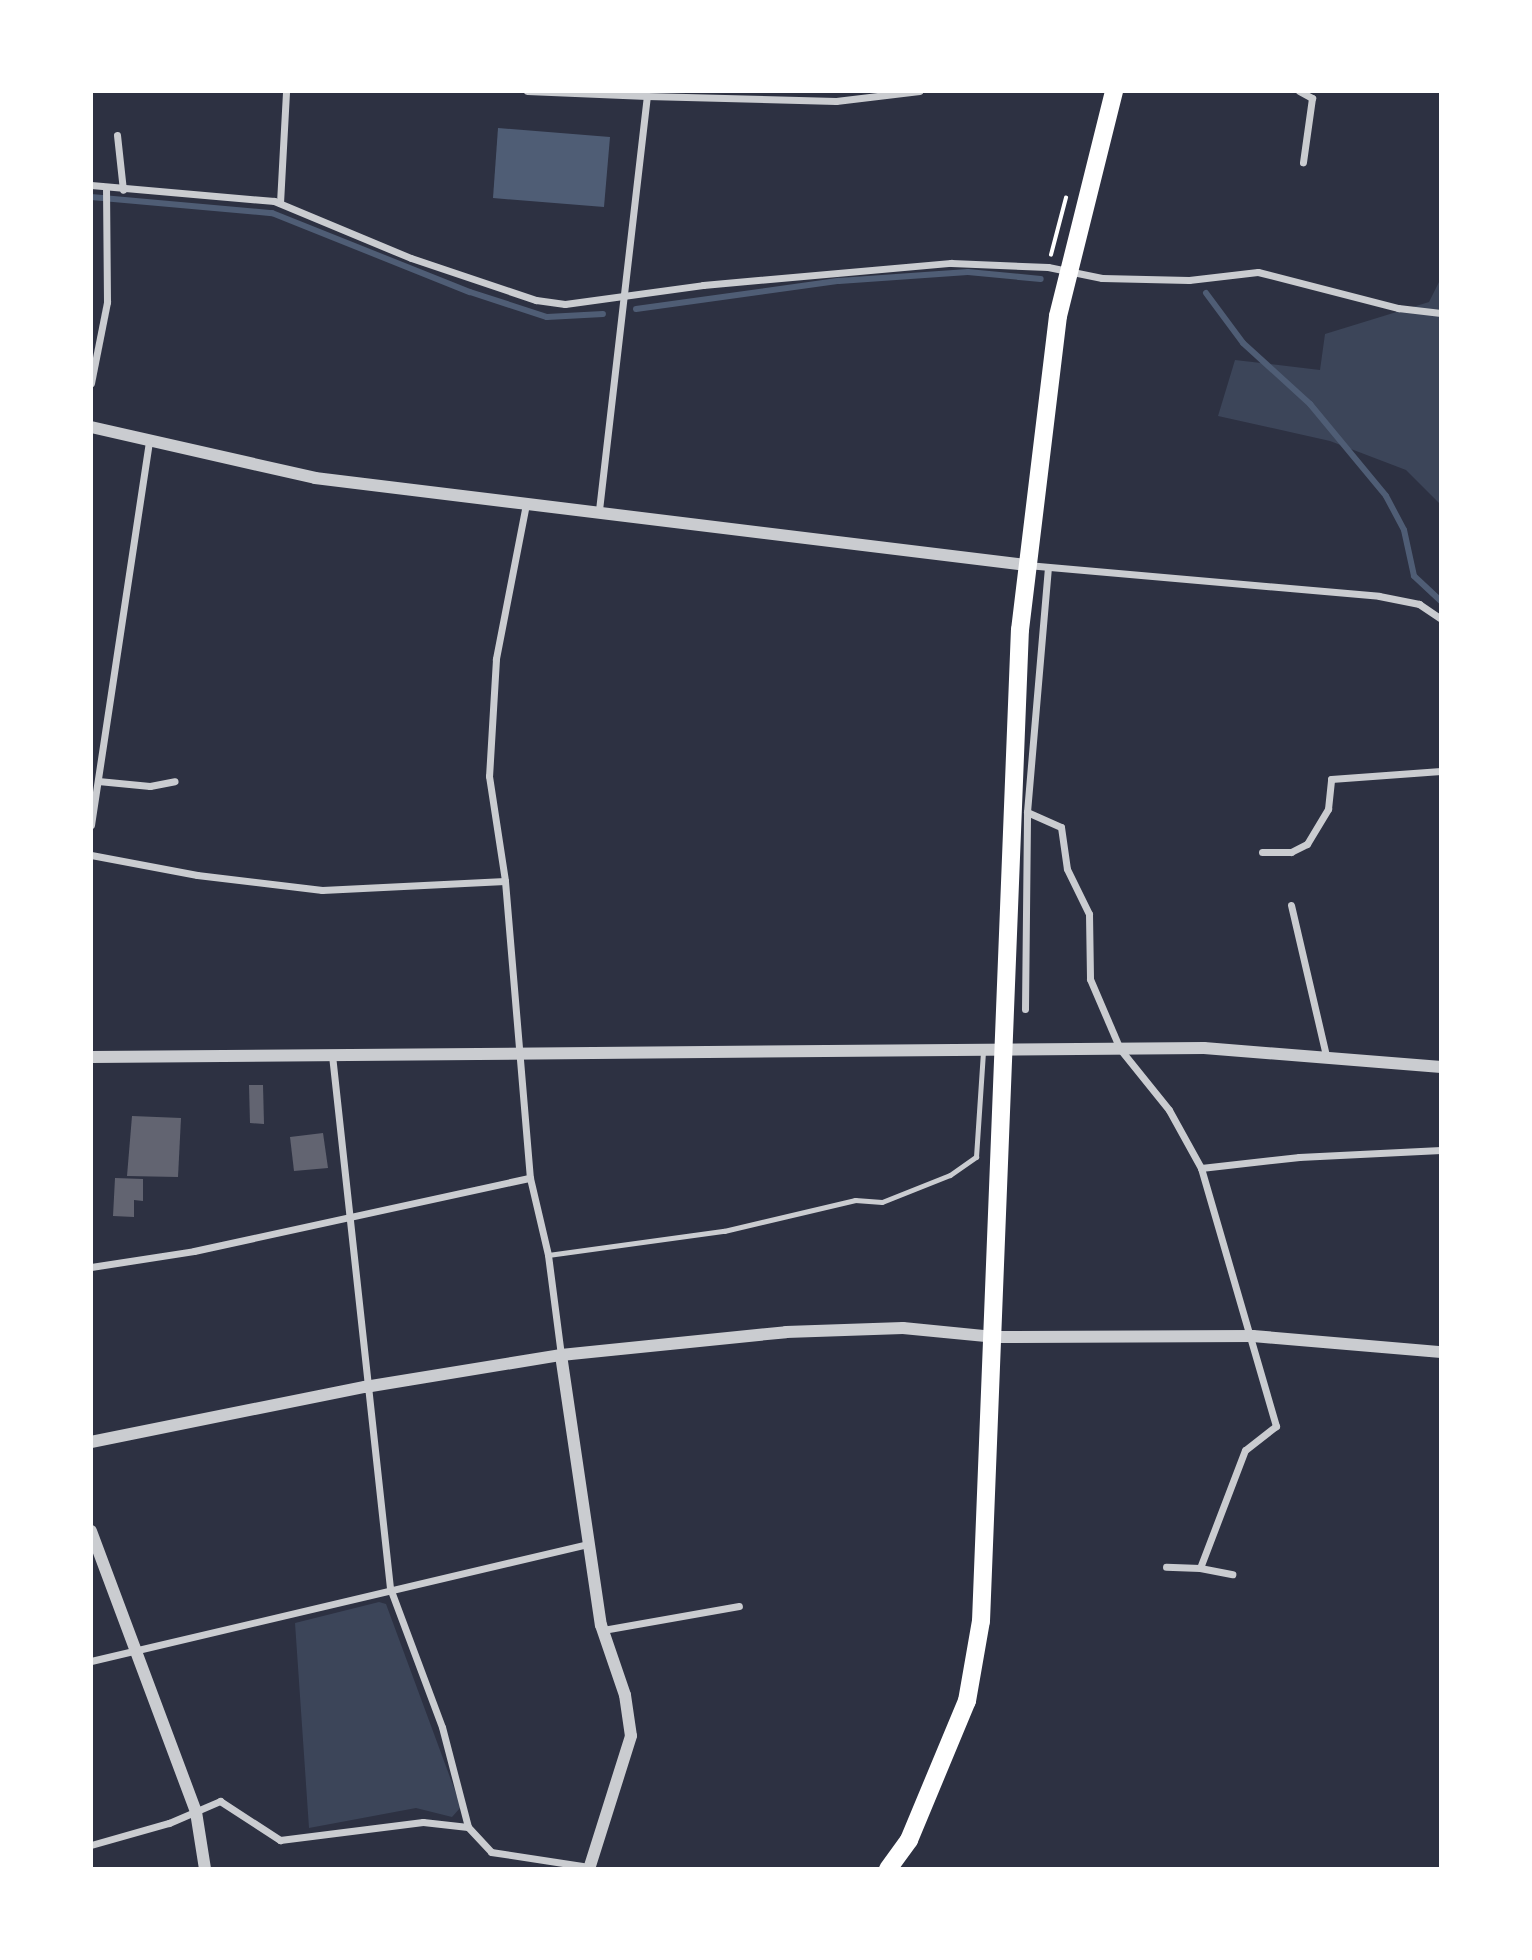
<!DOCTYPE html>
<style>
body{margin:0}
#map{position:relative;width:1532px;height:1960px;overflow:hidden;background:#2d3142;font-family:"Archivo Narrow",sans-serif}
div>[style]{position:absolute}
.green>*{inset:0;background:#3c4559}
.water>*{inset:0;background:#4f5d75}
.stream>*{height:6px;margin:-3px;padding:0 3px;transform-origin:3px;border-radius:3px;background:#4f5d75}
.building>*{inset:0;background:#626471}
.path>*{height:3.5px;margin:-1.75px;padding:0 1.75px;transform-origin:1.75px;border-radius:1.75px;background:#fff}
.service>*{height:5px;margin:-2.5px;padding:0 2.5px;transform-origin:2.5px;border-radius:2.5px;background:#caccd0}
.minor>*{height:7px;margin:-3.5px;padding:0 3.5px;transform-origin:3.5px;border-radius:3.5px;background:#caccd0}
.tertiary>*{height:12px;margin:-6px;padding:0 6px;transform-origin:6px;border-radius:6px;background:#caccd0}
.trunk>*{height:18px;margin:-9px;padding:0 9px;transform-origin:9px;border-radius:9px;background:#fff}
span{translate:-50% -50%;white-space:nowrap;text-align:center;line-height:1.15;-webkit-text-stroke:6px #fff;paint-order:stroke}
.frame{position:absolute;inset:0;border:93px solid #fff;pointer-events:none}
</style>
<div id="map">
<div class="green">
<i style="clip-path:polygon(1441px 278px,1441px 505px,1406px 470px,1330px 441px,1218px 416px,1235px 360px,1320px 370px,1325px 334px,1429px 302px)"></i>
<i style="clip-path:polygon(379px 1602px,386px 1604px,461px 1807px,452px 1817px,416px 1808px,309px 1828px,295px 1623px)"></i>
</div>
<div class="water">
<i style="clip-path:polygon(498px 128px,610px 137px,604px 207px,493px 198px)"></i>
</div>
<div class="stream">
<i style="left:91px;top:197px;width:182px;rotate:5.1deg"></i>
<i style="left:272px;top:213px;width:213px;rotate:21.8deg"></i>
<i style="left:470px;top:292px;width:81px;rotate:18deg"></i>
<i style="left:547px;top:317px;width:56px;rotate:-3.1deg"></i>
<i style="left:1206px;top:293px;width:62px;rotate:53.5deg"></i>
<i style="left:1243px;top:343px;width:91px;rotate:42.3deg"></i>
<i style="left:1310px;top:404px;width:119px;rotate:50.4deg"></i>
<i style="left:1386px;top:496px;width:38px;rotate:62deg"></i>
<i style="left:1404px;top:530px;width:47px;rotate:77.7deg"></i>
<i style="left:1414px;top:576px;width:37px;rotate:43deg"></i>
<i style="left:636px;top:309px;width:205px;rotate:-7.9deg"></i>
<i style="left:839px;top:281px;width:129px;rotate:-4deg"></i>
<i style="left:968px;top:272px;width:73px;rotate:5.5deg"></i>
</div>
<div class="building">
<i style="clip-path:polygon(249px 1085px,263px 1085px,264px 1124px,250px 1123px)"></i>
<i style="clip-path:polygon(132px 1116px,181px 1118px,178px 1177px,127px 1176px)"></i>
<i style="clip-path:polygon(323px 1133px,328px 1168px,294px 1171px,290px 1137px)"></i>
<i style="clip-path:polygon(115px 1178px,143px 1179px,143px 1201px,134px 1200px,134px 1217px,113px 1216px)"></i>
</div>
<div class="path">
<i style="left:1051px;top:255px;width:59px;rotate:-75.3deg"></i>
</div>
<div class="service">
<i style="left:548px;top:1255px;width:178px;rotate:-7.8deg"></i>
<i style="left:724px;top:1231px;width:135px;rotate:-13.3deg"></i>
<i style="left:855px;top:1200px;width:27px;rotate:4deg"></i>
<i style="left:882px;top:1202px;width:73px;rotate:-21.7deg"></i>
<i style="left:950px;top:1175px;width:32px;rotate:-35deg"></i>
<i style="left:976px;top:1157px;width:106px;rotate:-86.2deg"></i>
</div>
<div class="minor">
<i style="left:527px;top:91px;width:120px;rotate:2.4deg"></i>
<i style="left:1299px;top:91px;width:15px;rotate:28deg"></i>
<i style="left:1312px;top:98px;width:65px;rotate:98deg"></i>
<i style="left:117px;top:135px;width:55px;rotate:83.8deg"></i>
<i style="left:91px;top:185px;width:184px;rotate:5deg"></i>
<i style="left:274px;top:201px;width:148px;rotate:22.6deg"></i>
<i style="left:411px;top:258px;width:132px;rotate:18.6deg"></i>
<i style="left:536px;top:300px;width:29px;rotate:8deg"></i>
<i style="left:565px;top:304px;width:139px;rotate:-7.8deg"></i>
<i style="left:703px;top:285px;width:249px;rotate:-5.1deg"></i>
<i style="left:951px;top:263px;width:97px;rotate:2.4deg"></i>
<i style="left:1048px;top:267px;width:55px;rotate:11.5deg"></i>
<i style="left:1102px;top:278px;width:87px;rotate:1.3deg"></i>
<i style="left:1189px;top:280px;width:69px;rotate:-6.6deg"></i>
<i style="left:1258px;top:272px;width:145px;rotate:14.4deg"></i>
<i style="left:1398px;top:308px;width:43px;rotate:6.6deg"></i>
<i style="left:280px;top:203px;width:112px;rotate:-86.9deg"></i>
<i style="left:91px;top:383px;width:83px;rotate:-78.8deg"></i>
<i style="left:107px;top:302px;width:113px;rotate:-90.5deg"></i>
<i style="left:526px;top:504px;width:158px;rotate:101deg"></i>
<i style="left:496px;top:659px;width:117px;rotate:93.4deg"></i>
<i style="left:489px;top:776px;width:106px;rotate:81.3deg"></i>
<i style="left:505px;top:881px;width:298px;rotate:85.2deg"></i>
<i style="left:530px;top:1178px;width:79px;rotate:76.8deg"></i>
<i style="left:548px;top:1255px;width:101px;rotate:82.6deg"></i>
<i style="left:599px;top:510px;width:417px;rotate:-83.4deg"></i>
<i style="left:647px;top:96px;width:189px;rotate:1.5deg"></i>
<i style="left:836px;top:101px;width:84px;rotate:-6.9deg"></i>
<i style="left:1027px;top:565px;width:353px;rotate:5deg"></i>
<i style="left:1379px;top:596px;width:41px;rotate:11.3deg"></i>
<i style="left:1419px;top:604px;width:27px;rotate:34deg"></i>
<i style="left:1048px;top:567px;width:246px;rotate:94.9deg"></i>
<i style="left:1027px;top:812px;width:37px;rotate:24deg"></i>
<i style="left:1061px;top:827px;width:42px;rotate:81.9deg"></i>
<i style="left:1067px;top:869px;width:50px;rotate:63.9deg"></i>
<i style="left:1089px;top:914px;width:65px;rotate:89.1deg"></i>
<i style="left:1090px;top:979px;width:76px;rotate:66.8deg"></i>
<i style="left:1120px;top:1049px;width:78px;rotate:51.2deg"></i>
<i style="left:1169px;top:1110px;width:66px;rotate:61.1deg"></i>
<i style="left:1201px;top:1168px;width:269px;rotate:73.8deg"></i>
<i style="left:1276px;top:1426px;width:39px;rotate:142deg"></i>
<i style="left:1245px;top:1450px;width:126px;rotate:110.9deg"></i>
<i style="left:1200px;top:1568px;width:34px;rotate:-178deg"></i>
<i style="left:98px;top:781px;width:52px;rotate:5.5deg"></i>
<i style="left:150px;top:786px;width:25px;rotate:-11deg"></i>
<i style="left:91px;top:825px;width:389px;rotate:-81.4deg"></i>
<i style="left:1262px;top:852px;width:29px"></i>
<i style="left:1291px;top:852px;width:18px;rotate:-27deg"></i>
<i style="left:1307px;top:844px;width:41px;rotate:-59deg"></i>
<i style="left:1328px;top:809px;width:30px;rotate:-84deg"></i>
<i style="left:1331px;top:779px;width:110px;rotate:-4.2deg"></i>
<i style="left:91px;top:855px;width:108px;rotate:10.7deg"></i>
<i style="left:197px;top:875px;width:126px;rotate:6.8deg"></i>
<i style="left:322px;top:890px;width:183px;rotate:-2.8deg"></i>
<i style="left:1291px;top:905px;width:155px;rotate:76.9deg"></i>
<i style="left:1025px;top:1009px;width:197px;rotate:-89.4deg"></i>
<i style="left:332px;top:1055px;width:536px;rotate:83.79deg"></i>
<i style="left:390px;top:1588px;width:148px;rotate:69.5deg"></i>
<i style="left:442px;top:1727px;width:103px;rotate:75.4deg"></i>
<i style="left:1201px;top:1168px;width:99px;rotate:-6.4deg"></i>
<i style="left:1299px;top:1157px;width:142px;rotate:-2.8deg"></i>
<i style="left:91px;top:1267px;width:104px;rotate:-8.8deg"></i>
<i style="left:194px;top:1251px;width:344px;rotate:-12.3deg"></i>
<i style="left:1200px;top:1568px;width:33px;rotate:11deg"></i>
<i style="left:603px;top:1630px;width:138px;rotate:-10deg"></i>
<i style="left:91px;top:1661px;width:511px;rotate:-13.25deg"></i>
<i style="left:91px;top:1845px;width:81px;rotate:-15.8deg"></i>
<i style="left:169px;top:1823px;width:56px;rotate:-23.3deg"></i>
<i style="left:220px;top:1801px;width:72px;rotate:33deg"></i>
<i style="left:280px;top:1840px;width:144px;rotate:-7.2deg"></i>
<i style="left:423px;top:1822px;width:45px;rotate:6.3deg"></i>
<i style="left:468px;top:1827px;width:34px;rotate:47deg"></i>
<i style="left:491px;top:1852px;width:99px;rotate:8.7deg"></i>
</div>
<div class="tertiary">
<i style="left:91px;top:427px;width:230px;rotate:12.8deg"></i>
<i style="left:315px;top:478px;width:716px;rotate:6.98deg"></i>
<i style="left:91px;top:1057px;width:1113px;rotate:-0.46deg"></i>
<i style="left:1204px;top:1048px;width:238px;rotate:4.6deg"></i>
<i style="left:561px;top:1355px;width:273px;rotate:81.6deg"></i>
<i style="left:601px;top:1625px;width:74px;rotate:71.1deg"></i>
<i style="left:625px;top:1695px;width:41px;rotate:81.7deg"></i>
<i style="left:631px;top:1736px;width:139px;rotate:107.5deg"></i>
<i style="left:91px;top:1442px;width:279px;rotate:-11.4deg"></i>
<i style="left:365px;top:1387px;width:199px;rotate:-9.3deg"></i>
<i style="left:561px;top:1355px;width:226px;rotate:-5.8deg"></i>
<i style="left:786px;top:1332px;width:117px;rotate:-2deg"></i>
<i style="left:903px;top:1328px;width:91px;rotate:5.6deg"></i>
<i style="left:994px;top:1337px;width:259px;rotate:-0.2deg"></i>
<i style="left:1253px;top:1336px;width:189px;rotate:4.9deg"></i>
<i style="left:91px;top:1531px;width:300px;rotate:69.5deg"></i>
<i style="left:196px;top:1812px;width:58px;rotate:81deg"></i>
</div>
<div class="trunk">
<i style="left:888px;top:1869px;width:36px;rotate:-54deg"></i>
<i style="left:909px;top:1840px;width:151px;rotate:-67.4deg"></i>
<i style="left:967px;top:1701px;width:81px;rotate:-80.1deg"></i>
<i style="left:981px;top:1621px;width:992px;rotate:-87.75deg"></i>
<i style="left:1020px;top:630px;width:316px;rotate:-83.1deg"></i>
<i style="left:1058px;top:316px;width:232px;rotate:-76deg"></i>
</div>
<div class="frame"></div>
</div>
